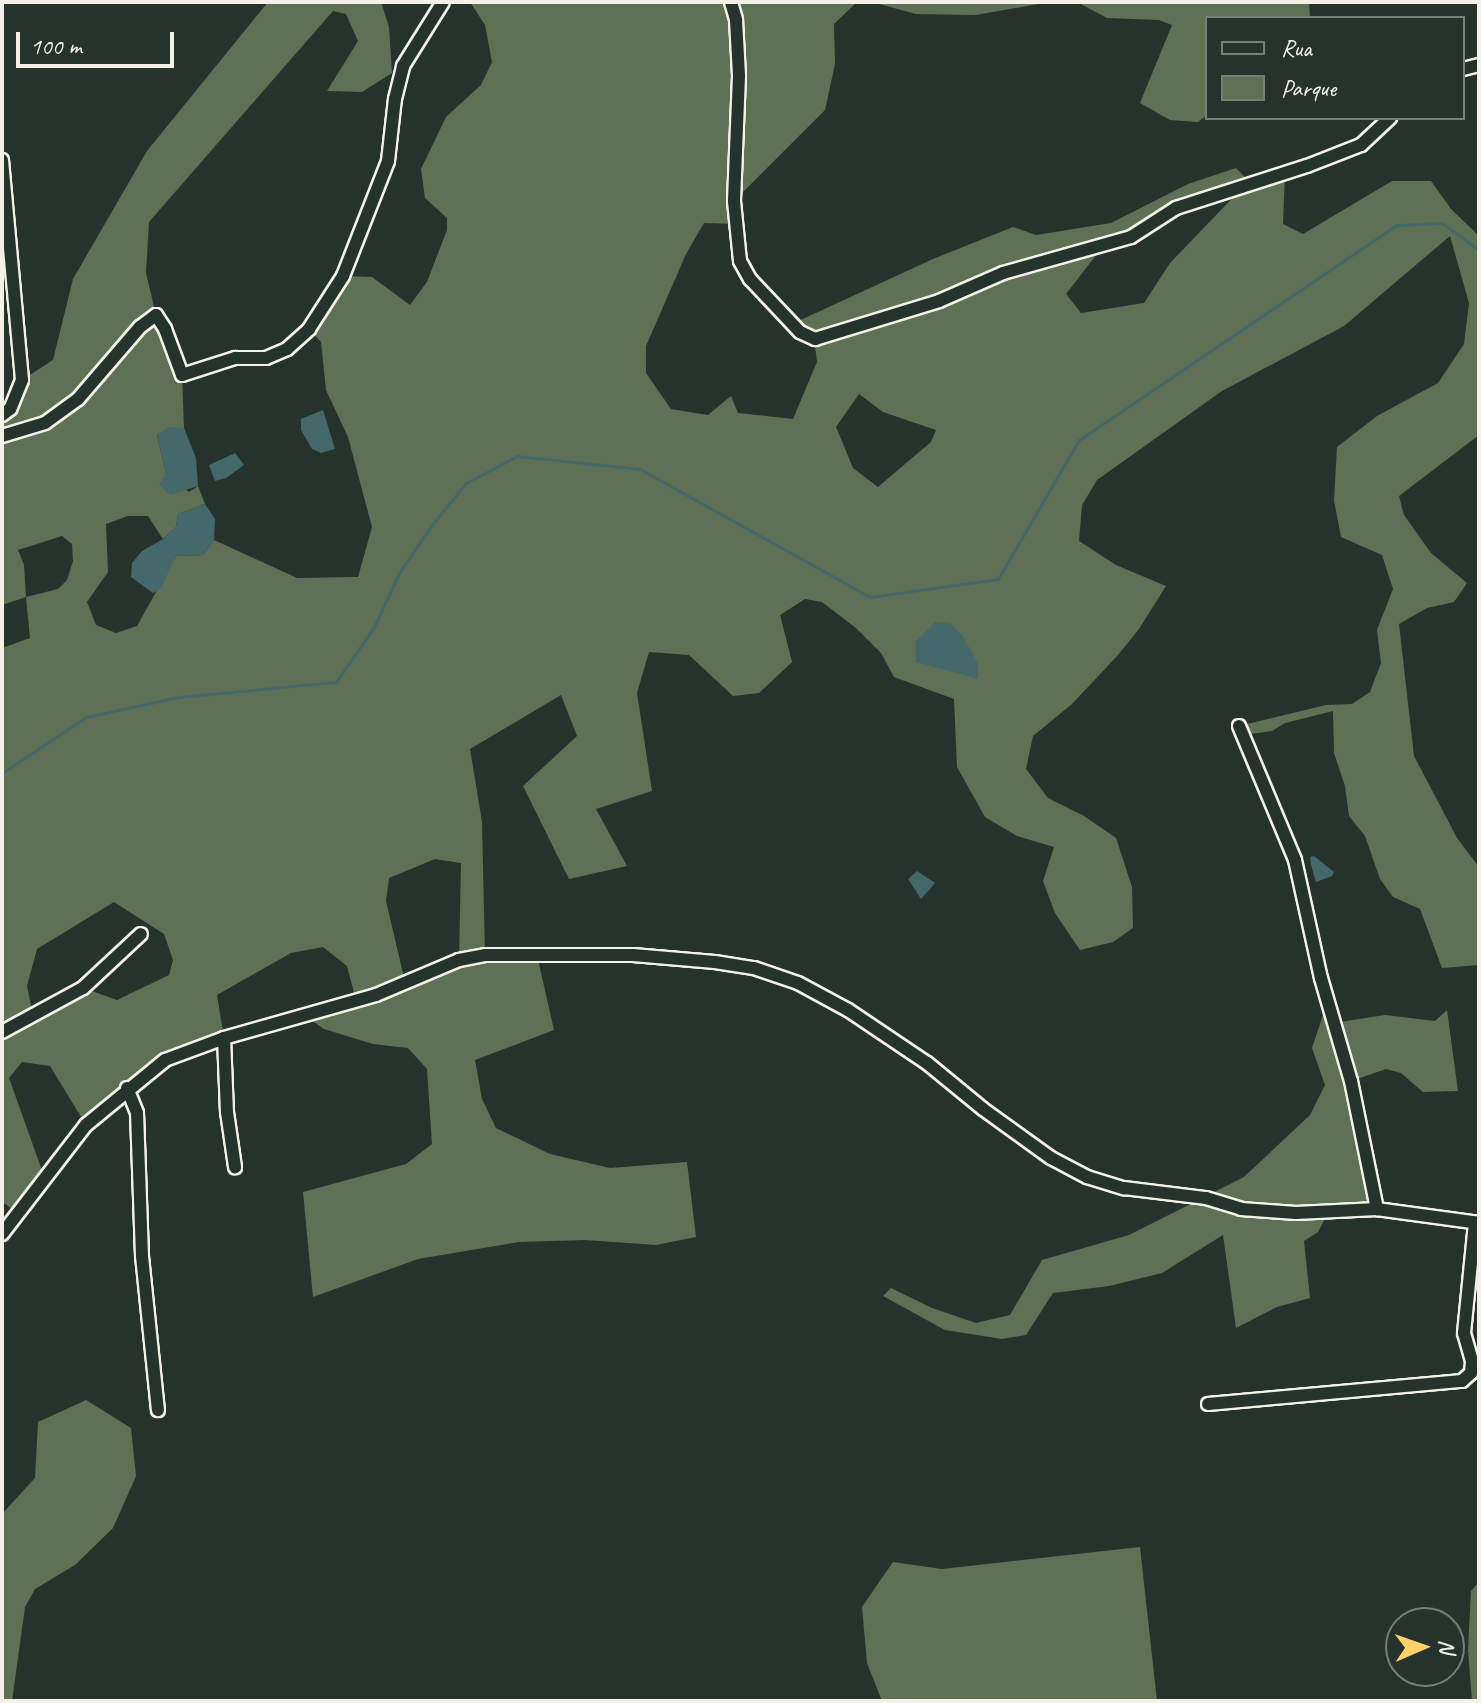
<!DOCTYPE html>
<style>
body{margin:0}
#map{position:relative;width:1481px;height:1703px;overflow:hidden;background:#26332d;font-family:Caveat,sans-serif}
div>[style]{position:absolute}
.green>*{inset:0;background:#5f7154}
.water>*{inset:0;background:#45696a}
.stream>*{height:3px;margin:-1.5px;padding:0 1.5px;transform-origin:1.5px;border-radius:1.5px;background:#45696a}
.roads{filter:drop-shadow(2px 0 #f4f1e8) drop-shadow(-2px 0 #f4f1e8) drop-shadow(0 2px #f4f1e8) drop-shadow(0 -2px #f4f1e8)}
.minor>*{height:12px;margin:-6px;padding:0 6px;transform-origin:6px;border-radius:6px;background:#26332d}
span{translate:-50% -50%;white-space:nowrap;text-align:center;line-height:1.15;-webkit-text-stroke:8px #26332d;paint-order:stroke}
.frame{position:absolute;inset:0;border:4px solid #f4f1e8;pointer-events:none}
.legend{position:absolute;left:1205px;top:16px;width:260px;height:104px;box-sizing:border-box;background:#26332d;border:2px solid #787f78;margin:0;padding:10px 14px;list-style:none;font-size:24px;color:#f4f1e8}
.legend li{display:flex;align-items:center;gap:16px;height:40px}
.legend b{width:40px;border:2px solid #787f78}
.north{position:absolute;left:1385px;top:1607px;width:80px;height:80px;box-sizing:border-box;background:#26332d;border:2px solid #787f78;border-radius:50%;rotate:88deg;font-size:22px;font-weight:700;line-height:32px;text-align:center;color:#f4f1e8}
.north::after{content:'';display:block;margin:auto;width:28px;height:36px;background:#ffd166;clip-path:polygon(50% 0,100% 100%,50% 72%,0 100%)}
.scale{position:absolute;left:16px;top:32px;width:158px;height:36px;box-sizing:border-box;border:4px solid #f4f1e8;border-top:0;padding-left:10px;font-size:24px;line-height:28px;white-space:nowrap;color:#f4f1e8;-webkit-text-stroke:6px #26332d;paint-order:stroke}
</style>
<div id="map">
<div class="green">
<i style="clip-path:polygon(evenodd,268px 2px,381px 2px,389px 27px,392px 73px,362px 92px,327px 91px,358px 41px,346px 14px,333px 11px,149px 222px,146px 273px,156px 315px,182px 375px,184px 428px,168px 428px,157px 435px,166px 474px,189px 492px,198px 486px,205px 504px,178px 514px,176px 527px,163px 539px,148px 516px,128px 516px,106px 524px,108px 572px,87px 602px,96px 625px,116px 633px,137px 626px,176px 556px,203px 555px,214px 540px,297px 578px,358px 577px,372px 527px,348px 437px,326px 390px,321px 342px,309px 329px,343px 276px,372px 277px,410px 305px,427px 282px,447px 230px,447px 218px,425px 198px,421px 169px,446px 117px,481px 85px,492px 62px,485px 25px,470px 2px,857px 2px,834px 24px,835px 64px,825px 110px,734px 201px,735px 224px,704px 223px,686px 254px,646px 346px,646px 373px,671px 409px,708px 415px,731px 396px,738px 413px,793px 419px,817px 362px,814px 339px,792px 324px,933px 259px,1013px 227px,1036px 235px,1111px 223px,1188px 184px,1236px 168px,1249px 181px,1285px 172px,1283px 224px,1303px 234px,1392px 181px,1431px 181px,1451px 209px,1479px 236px,1479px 435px,1399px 496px,1404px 515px,1431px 553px,1467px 583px,1454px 602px,1427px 608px,1399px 624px,1414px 756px,1457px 838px,1479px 867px,1479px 965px,1442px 968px,1420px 909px,1393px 897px,1380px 879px,1365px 836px,1349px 816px,1345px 786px,1334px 753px,1333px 711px,1285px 723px,1272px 731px,1243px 735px,1239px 726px,1326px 705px,1352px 704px,1370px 692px,1381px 663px,1377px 630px,1393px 589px,1382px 555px,1341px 537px,1334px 500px,1337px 447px,1377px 416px,1438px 383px,1464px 344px,1469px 303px,1450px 236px,1344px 326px,1222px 391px,1097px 480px,1082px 505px,1079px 541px,1116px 565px,1166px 586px,1139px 629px,1118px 655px,1072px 704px,1033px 736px,1026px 769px,1048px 798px,1084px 816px,1116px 838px,1132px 887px,1133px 928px,1113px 942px,1080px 950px,1055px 913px,1043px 881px,1054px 847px,1017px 836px,985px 817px,957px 767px,954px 699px,894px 677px,881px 653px,856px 628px,822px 602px,805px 599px,780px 615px,792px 662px,759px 693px,733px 696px,689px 655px,649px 652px,637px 693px,652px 791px,596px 809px,627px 866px,569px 879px,523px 786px,577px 736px,561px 695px,470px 749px,482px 822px,485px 955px,537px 955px,554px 1030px,475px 1060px,482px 1099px,496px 1128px,550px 1154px,610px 1168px,687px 1162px,696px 1237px,656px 1245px,585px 1240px,519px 1242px,418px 1259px,313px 1297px,303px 1192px,406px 1164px,432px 1144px,427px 1069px,408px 1048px,373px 1044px,324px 1029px,304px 1015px,356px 1000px,347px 966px,323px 947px,291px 953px,217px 995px,224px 1038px,165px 1060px,86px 1125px,50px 1066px,22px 1062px,9px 1078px,44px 1176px,19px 1213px,2px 1202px,2px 648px,30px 638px,26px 597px,2px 605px,2px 415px,22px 380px,53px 360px,73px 279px,147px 151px,268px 2px,1247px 183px,1170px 263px,1144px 303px,1081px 313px,1066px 294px,1104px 245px,1247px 183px,268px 2px,859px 394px,883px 412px,936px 430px,931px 442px,878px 487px,853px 468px,836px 427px,859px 394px,268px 2px,62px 536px,72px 544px,73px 561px,67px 580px,58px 589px,26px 597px,24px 565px,18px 550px,62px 536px,268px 2px,435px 859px,461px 863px,459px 960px,405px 982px,386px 901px,389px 878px,435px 859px,268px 2px,114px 902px,164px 934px,173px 960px,169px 975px,117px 1000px,83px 988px,33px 1015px,27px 986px,37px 949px,114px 902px)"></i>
<i style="clip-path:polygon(872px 2px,1050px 2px,976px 15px,916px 14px)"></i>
<i style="clip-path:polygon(1077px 2px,1309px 2px,1310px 18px,1207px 18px,1207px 115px,1198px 122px,1170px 120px,1140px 103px,1172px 25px,1159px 20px,1107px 18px)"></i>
<i style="clip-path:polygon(1328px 1000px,1334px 1023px,1385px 1015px,1435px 1021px,1447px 1010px,1458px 1091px,1423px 1092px,1401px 1073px,1386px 1069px,1351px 1081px,1377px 1209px,1329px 1211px,1318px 1232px,1304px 1241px,1310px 1298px,1277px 1307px,1236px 1328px,1223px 1235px,1162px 1273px,1109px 1286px,1053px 1293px,1026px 1335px,1002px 1339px,945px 1330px,883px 1296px,891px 1288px,932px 1308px,976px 1323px,1010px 1315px,1042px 1260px,1129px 1235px,1244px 1177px,1310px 1115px,1325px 1085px,1312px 1048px)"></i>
<i style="clip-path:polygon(86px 1400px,131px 1428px,136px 1476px,113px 1528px,75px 1565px,35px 1589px,25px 1607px,12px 1701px,2px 1701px,2px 1514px,35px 1478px,38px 1422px)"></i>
<i style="clip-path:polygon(1140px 1547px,1157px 1701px,882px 1701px,867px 1663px,862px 1607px,893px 1562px,942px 1569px)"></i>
<i style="clip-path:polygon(1479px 1582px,1479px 1701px,1472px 1701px,1468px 1650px,1471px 1591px)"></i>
</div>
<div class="water">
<i style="clip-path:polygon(323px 410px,335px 449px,321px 453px,312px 449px,301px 430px,301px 419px)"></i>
<i style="clip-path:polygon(168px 427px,184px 428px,196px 458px,198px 486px,170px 495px,159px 484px,166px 474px,157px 435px)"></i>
<i style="clip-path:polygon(235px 453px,244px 465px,226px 478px,215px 481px,209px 465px)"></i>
<i style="clip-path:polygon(205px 504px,215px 519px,214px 540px,203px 555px,176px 556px,161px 588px,153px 593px,131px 577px,132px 563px,142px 551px,163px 539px,176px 527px,178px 514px)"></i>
<i style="clip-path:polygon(935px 622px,950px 623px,962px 635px,978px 663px,978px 679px,916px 662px,915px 642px)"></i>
<i style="clip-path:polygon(1314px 856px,1334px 872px,1332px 876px,1316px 882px,1311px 865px,1310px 857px)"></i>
<i style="clip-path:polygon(917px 871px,935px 883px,921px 899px,908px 879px)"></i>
</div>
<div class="stream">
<i style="left:2px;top:773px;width:101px;rotate:-33.7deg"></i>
<i style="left:86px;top:717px;width:95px;rotate:-12.1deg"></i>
<i style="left:179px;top:697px;width:158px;rotate:-5.5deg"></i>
<i style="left:336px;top:682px;width:67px;rotate:-55.4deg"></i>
<i style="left:374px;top:627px;width:60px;rotate:-65.2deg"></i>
<i style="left:399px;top:573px;width:57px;rotate:-55.8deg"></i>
<i style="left:431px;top:526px;width:55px;rotate:-50.9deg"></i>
<i style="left:466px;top:483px;width:58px;rotate:-27.9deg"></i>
<i style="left:517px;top:456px;width:124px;rotate:6deg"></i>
<i style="left:640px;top:469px;width:263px;rotate:29.1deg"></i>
<i style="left:870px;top:597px;width:129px;rotate:-8deg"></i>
<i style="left:998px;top:579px;width:161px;rotate:-59.8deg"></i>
<i style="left:1079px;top:440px;width:384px;rotate:-34.1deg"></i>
<i style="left:1397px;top:225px;width:45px;rotate:-2.5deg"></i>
<i style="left:1442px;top:223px;width:46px;rotate:36.1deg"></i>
</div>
<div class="roads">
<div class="minor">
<i style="left:731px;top:2px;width:19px;rotate:74deg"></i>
<i style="left:736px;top:20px;width:56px;rotate:86.9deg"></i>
<i style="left:739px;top:76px;width:125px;rotate:92.3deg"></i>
<i style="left:734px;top:201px;width:60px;rotate:84.3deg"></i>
<i style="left:740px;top:261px;width:21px;rotate:61deg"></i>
<i style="left:750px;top:279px;width:73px;rotate:46.7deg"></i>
<i style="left:800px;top:332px;width:17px;rotate:25deg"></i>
<i style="left:815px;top:339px;width:130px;rotate:-17deg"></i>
<i style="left:939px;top:301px;width:70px;rotate:-23.6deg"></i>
<i style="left:1003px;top:273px;width:133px;rotate:-15.7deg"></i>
<i style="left:1131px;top:237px;width:54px;rotate:-32.8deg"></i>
<i style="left:1176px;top:208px;width:138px;rotate:-17.8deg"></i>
<i style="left:1307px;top:166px;width:58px;rotate:-21.3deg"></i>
<i style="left:1361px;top:145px;width:40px;rotate:-43deg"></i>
<i style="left:1463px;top:69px;width:16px;rotate:-14deg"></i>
<i style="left:2px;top:160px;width:221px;rotate:84.8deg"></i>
<i style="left:22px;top:380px;width:31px;rotate:112deg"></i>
<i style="left:10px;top:409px;width:10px;rotate:143deg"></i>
<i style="left:2px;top:436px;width:45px;rotate:-16.8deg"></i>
<i style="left:45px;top:423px;width:41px;rotate:-36deg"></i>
<i style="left:78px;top:399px;width:95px;rotate:-49.3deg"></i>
<i style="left:140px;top:327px;width:20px;rotate:-37deg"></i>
<i style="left:156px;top:315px;width:17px;rotate:57deg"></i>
<i style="left:165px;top:329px;width:49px;rotate:69.7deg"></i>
<i style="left:182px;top:375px;width:56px;rotate:-17.8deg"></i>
<i style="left:235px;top:358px;width:31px"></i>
<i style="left:266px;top:358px;width:23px;rotate:-23deg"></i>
<i style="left:287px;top:349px;width:30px;rotate:-42deg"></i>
<i style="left:309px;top:329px;width:63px;rotate:-57.3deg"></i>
<i style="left:343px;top:276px;width:123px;rotate:-68.6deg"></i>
<i style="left:388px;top:161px;width:62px;rotate:-83.6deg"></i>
<i style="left:395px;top:99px;width:34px;rotate:-76deg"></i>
<i style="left:403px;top:66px;width:75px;rotate:-58deg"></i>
<i style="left:1239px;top:726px;width:145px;rotate:67.3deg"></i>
<i style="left:1295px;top:860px;width:121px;rotate:77.6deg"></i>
<i style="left:1321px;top:978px;width:107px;rotate:73.8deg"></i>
<i style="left:1351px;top:1081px;width:131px;rotate:78.5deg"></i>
<i style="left:2px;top:1032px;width:92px;rotate:-28.5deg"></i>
<i style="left:83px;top:988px;width:79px;rotate:-43deg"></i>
<i style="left:224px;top:1038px;width:74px;rotate:87.7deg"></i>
<i style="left:227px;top:1112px;width:56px;rotate:81.7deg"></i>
<i style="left:127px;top:1088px;width:27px;rotate:68deg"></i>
<i style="left:137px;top:1113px;width:143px;rotate:88deg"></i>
<i style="left:142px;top:1256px;width:155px;rotate:84.1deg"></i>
<i style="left:2px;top:1234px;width:138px;rotate:-52.4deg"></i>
<i style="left:86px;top:1125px;width:102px;rotate:-39.4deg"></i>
<i style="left:165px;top:1060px;width:63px;rotate:-20.4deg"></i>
<i style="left:224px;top:1038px;width:158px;rotate:-15.8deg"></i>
<i style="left:376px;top:995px;width:90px;rotate:-22.9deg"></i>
<i style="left:459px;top:960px;width:26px;rotate:-11deg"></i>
<i style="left:485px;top:955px;width:148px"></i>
<i style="left:633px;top:955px;width:82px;rotate:4.9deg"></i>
<i style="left:715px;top:962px;width:39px;rotate:9deg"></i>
<i style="left:754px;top:968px;width:46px;rotate:18.8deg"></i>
<i style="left:798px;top:983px;width:57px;rotate:28.4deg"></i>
<i style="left:848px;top:1010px;width:95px;rotate:33.9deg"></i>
<i style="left:927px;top:1063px;width:72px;rotate:39.4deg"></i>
<i style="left:983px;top:1109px;width:84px;rotate:35.8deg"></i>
<i style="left:1051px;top:1158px;width:41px;rotate:27.8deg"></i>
<i style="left:1087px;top:1177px;width:39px;rotate:17deg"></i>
<i style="left:1124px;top:1188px;width:83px;rotate:7deg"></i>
<i style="left:1206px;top:1198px;width:37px;rotate:17deg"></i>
<i style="left:1241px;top:1209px;width:55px;rotate:4.2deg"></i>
<i style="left:1296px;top:1213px;width:81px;rotate:-2.8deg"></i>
<i style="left:1377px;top:1209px;width:103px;rotate:7.8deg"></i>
<i style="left:1208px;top:1404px;width:255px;rotate:-5.2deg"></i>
<i style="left:1462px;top:1381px;width:12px;rotate:-42deg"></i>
<i style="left:1471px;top:1373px;width:12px;rotate:-85deg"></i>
<i style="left:1472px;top:1361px;width:29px;rotate:-106deg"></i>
<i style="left:1464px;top:1333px;width:111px;rotate:-84.3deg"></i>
</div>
</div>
<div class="frame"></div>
<ul class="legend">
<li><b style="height:10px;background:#26332d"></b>Rua</li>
<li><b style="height:22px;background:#5f7154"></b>Parque</li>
</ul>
<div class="north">N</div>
<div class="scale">100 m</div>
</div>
